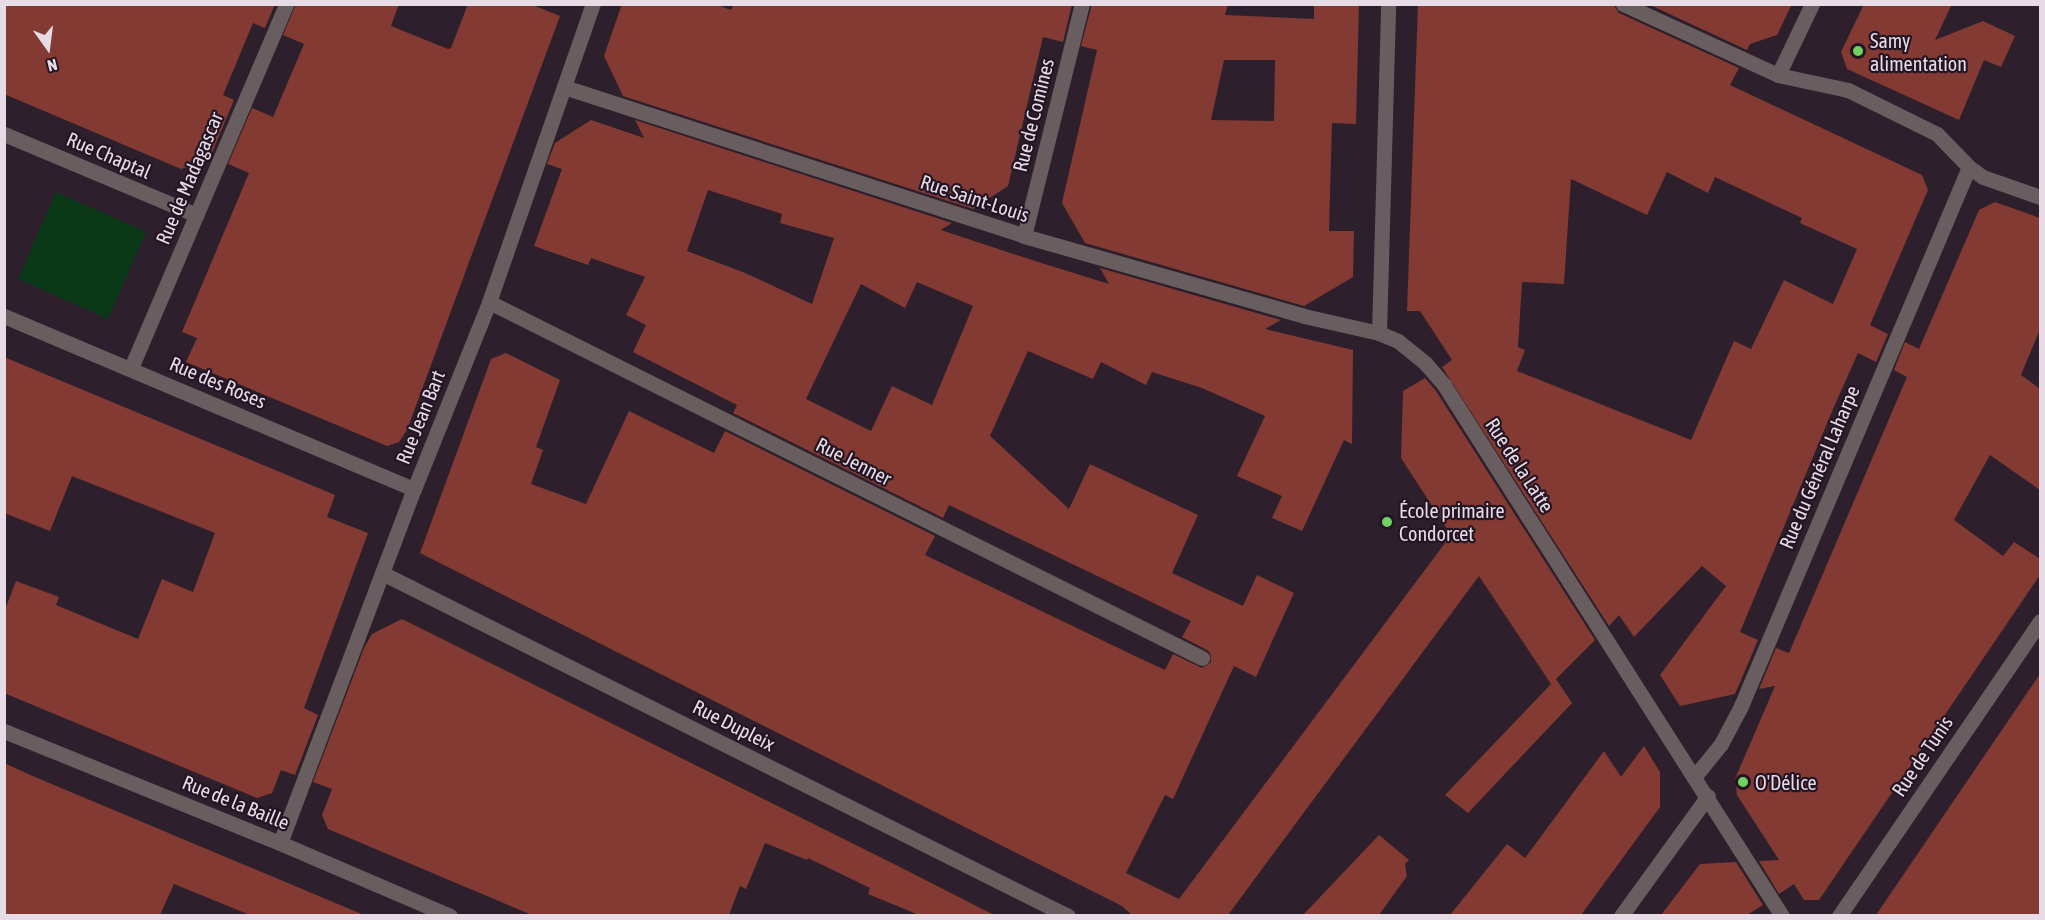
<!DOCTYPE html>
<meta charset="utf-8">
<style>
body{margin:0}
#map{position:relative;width:2045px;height:920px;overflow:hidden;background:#2e1f2d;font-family:"Asap Condensed",sans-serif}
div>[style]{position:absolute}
.green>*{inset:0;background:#0b3918}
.building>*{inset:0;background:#823a32}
.minor>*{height:15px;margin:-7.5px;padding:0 7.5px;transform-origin:7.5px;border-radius:7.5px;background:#685d5f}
.dots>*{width:16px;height:16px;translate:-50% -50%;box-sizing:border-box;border:3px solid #241524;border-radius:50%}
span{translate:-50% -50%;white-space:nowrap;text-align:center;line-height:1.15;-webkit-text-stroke:4.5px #241524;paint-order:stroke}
.poi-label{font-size:20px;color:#e7dce6}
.left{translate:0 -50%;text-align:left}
.street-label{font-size:20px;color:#e7dce6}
.frame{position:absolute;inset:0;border:6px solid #e7dce6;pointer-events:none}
.north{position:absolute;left:18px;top:18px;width:60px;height:60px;-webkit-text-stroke:4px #241524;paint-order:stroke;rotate:166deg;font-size:16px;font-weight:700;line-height:24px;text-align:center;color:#e7dce6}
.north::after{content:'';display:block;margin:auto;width:21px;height:27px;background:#e7dce6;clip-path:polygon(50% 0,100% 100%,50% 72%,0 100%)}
</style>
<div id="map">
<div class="green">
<i style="clip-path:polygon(56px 192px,146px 232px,108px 319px,18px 279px)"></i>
</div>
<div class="building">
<i style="clip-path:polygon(4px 4px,275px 4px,265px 28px,253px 23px,223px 95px,234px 100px,209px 160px,181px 169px,4px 94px)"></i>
<i style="clip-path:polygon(296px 4px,399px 4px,391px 26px,448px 49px,451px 48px,468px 4px,530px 4px,560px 16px,407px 430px,399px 442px,387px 446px,186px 362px,197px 338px,182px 332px,249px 173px,228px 164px,252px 108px,273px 117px,304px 44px,283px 35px)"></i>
<i style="clip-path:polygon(622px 4px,715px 4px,731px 10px,734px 4px,1072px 4px,1063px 42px,1043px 37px,1008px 186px,973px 209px,623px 96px,604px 56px)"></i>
<i style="clip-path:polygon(evenodd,1092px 4px,1228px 4px,1225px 15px,1314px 19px,1314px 4px,1359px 4px,1356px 124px,1332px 123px,1329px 231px,1354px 231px,1353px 277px,1304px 306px,1085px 243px,1062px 203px,1097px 50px,1081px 46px,1092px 4px,1224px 60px,1275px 60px,1274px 121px,1211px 120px,1224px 60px)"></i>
<i style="clip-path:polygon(evenodd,1418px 4px,1613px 4px,1619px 13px,1739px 68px,1730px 85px,1922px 175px,1928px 190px,1870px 325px,1888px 334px,1876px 362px,1858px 353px,1833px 409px,1740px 632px,1758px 640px,1735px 694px,1680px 706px,1660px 675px,1726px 586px,1702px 566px,1634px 637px,1619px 615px,1609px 626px,1442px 367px,1452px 360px,1420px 311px,1407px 311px,1418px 4px,1667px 172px,1708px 193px,1715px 177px,1802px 218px,1800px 223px,1857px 249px,1833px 304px,1784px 280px,1751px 349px,1734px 341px,1691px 440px,1517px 371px,1525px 350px,1518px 347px,1522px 282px,1564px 284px,1571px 179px,1647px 215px,1667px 172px)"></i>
<i style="clip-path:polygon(1648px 4px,1792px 4px,1777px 35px,1750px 44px,1747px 50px)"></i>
<i style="clip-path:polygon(1864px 4px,1952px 4px,1935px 40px,1983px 21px,2015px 36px,2001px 67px,1984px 60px,1959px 120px,1847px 69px,1841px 52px)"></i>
<i style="clip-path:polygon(evenodd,591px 120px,644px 138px,635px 120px,952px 223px,941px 230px,1032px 260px,1109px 284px,1100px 268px,1281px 320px,1265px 329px,1353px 350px,1352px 444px,1344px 440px,1302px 531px,1272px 518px,1282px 496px,1237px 476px,1265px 416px,1202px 388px,1152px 372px,1146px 385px,1101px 362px,1093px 379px,1028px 351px,990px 436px,1069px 509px,1090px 464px,1198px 515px,1172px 573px,1243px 606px,1257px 575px,1294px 593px,1256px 677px,1234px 666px,1173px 799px,1165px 795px,1126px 873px,1179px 899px,1451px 535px,1401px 458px,1403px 391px,1425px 378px,1436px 391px,1595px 640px,1556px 679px,1572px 703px,1468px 813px,1445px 795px,1551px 684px,1479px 576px,1228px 915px,1132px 915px,1122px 906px,420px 553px,491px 359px,506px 353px,560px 380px,536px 447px,543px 450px,531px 484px,586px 504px,629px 411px,714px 453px,725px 431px,935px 536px,925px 555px,1137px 657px,1165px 670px,1173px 654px,1202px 668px,1211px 662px,1210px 653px,1207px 650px,1182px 637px,1191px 621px,949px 505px,943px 518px,733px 413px,737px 405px,633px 352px,646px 325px,626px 315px,645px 277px,591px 258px,588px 265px,534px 246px,562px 169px,547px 164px,555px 143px,591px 120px,708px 190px,782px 214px,780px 223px,834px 238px,812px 304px,745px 273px,687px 251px,708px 190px,591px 120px,917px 282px,973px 306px,932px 405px,892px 386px,871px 431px,806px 399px,861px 284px,905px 308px,917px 282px)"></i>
<i style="clip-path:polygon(1995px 202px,2040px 218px,2040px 329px,2021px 375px,2040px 389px,2040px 490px,1990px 455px,1954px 520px,2003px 556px,2014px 542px,2040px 559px,2040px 575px,1819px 900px,1804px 900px,1794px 884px,1779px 894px,1759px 861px,1779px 860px,1737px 795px,1735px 779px,1775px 686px,1759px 689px,1776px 648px,1789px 653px,1907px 377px,1894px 370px,1905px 342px,1919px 349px,1979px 210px)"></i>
<i style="clip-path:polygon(4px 357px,335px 495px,327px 517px,368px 533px,304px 708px,318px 715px,295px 775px,281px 770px,272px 793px,257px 798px,4px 693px,4px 612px,16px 581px,59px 597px,56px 605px,138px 639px,162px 579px,193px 592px,215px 533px,72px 476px,50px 531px,4px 513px)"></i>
<i style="clip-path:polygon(402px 619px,898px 866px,994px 915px,919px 915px,868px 894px,870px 888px,808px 858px,807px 860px,765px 843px,746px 889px,740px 886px,729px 915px,532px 915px,328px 829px,322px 815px,332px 789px,313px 782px,364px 648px,372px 634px)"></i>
<i style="clip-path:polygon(2040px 674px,2040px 915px,1876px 915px,1993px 743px)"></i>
<i style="clip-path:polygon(1644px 746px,1660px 772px,1660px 807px,1581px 915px,1450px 915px,1507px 844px,1525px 858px,1604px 751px,1621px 777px)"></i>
<i style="clip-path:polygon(4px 763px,35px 777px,364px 915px,250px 915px,174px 884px,160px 915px,4px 915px)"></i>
<i style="clip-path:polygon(1379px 835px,1409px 860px,1405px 864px,1407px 876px,1379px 915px,1303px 915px)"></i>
<i style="clip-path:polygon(1736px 862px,1763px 905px,1747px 915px,1661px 915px,1700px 864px)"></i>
</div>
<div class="minor">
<i style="left:1623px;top:4px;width:170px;rotate:24.6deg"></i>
<i style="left:1778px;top:75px;width:72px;rotate:12.1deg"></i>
<i style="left:1848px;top:90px;width:99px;rotate:26.3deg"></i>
<i style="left:1937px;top:134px;width:46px;rotate:45.9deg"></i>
<i style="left:1969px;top:167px;width:17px;rotate:36deg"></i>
<i style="left:1983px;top:177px;width:60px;rotate:19.3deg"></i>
<i style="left:1778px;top:75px;width:79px;rotate:-64.4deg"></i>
<i style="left:564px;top:87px;width:484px;rotate:17.9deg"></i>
<i style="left:1024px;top:236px;width:291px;rotate:15.9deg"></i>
<i style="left:1304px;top:316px;width:77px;rotate:12.8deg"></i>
<i style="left:1379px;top:333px;width:21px;rotate:23deg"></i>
<i style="left:1398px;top:341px;width:36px;rotate:39deg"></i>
<i style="left:1426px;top:364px;width:28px;rotate:49deg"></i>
<i style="left:1444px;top:385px;width:629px;rotate:57.52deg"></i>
<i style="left:4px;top:134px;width:209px;rotate:22.8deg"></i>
<i style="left:1024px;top:236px;width:239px;rotate:-76deg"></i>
<i style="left:489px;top:302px;width:797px;rotate:26.53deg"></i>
<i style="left:4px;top:316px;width:445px;rotate:22.9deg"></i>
<i style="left:1379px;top:333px;width:329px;rotate:-88.4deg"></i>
<i style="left:131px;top:368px;width:396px;rotate:-66.9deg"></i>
<i style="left:382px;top:573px;width:767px;rotate:26.57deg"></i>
<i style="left:4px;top:731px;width:298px;rotate:22.1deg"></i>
<i style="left:280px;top:843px;width:185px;rotate:23.2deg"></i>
<i style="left:1695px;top:776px;width:41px;rotate:-50.9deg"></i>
<i style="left:1721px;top:744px;width:43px;rotate:-62.2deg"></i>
<i style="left:1741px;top:706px;width:585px;rotate:-67.07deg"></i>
<i style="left:280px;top:843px;width:379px;rotate:-69.3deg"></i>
<i style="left:414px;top:489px;width:201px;rotate:-68.1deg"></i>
<i style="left:489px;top:302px;width:316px;rotate:-70.8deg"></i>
<i style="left:1621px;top:916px;width:148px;rotate:-54.1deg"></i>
<i style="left:1839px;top:916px;width:357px;rotate:-55.7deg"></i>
</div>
<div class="dots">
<i style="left:1858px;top:51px;background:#6fd360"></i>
<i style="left:1387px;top:522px;background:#6fd360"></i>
<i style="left:1743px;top:782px;background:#6fd360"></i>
</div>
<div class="poi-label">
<span class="left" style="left:1870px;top:52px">Samy<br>alimentation</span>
<span class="left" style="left:1399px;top:522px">École primaire<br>Condorcet</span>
<span class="left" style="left:1755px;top:782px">O'Délice</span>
</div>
<div class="street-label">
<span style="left:1033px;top:115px;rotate:-76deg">Rue de Comines</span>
<span style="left:109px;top:155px;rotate:23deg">Rue Chaptal</span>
<span style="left:189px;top:178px;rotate:-67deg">Rue de Madagascar</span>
<span style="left:975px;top:198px;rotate:18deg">Rue Saint-Louis</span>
<span style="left:218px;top:382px;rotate:23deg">Rue des Roses</span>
<span style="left:420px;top:417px;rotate:-68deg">Rue Jean Bart</span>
<span style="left:854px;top:461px;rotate:27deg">Rue Jenner</span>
<span style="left:1520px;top:465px;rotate:57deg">Rue de la Latte</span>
<span style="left:1819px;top:467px;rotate:-67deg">Rue du Général Laharpe</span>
<span style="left:734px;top:725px;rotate:27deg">Rue Dupleix</span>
<span style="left:1922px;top:756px;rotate:-56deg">Rue de Tunis</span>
<span style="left:236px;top:802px;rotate:22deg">Rue de la Baille</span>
</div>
<div class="frame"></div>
<div class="north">N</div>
</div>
